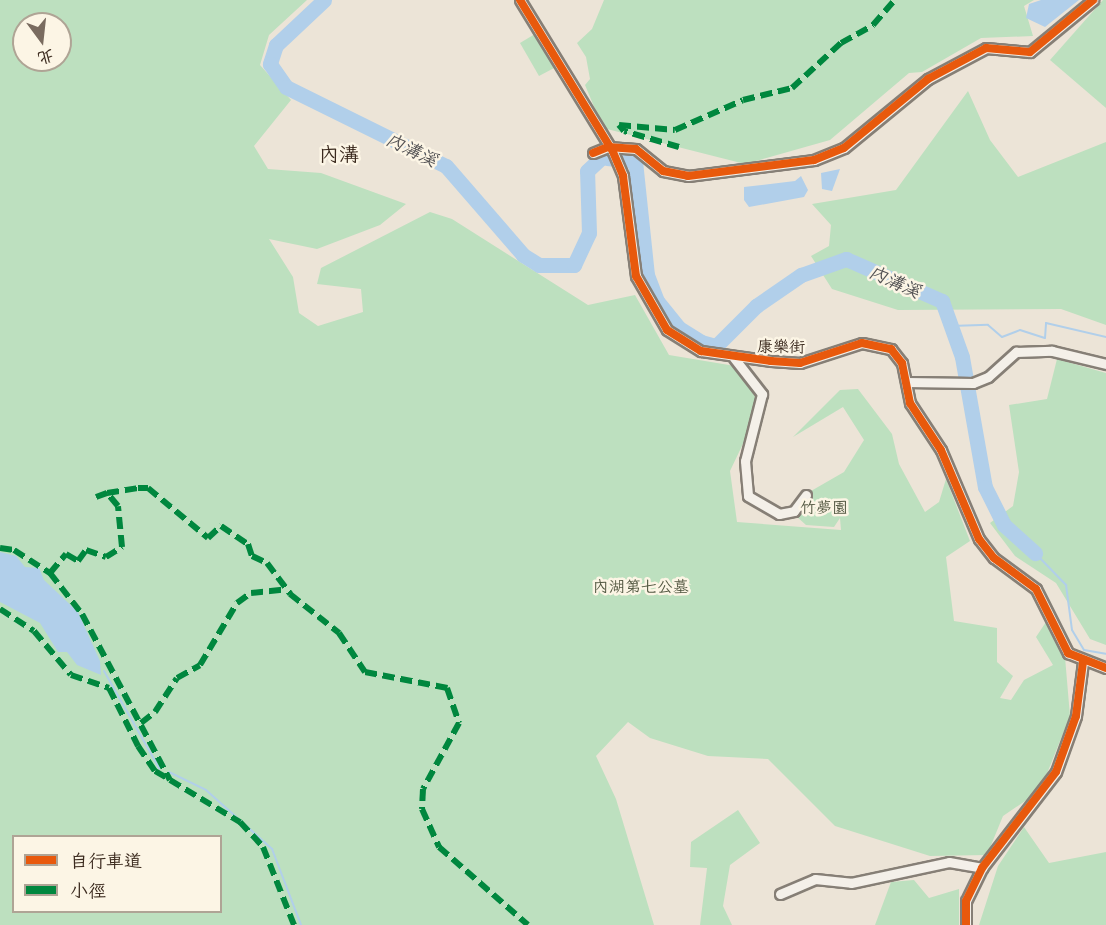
<!DOCTYPE html>
<meta charset="utf-8">
<style>
body{margin:0}
#map{position:relative;width:1106px;height:925px;overflow:hidden;background:#ece4d7;font-family:Mali,"LXGW WenKai TC",sans-serif}
div>[style]{position:absolute}
.green>*{inset:0;background:#bde0bf}
.water>*{inset:0;background:#b1cfea}
.stream>*{height:2px;margin:-1px;padding:0 1px;transform-origin:1px;border-radius:1px;background:#b1cfea}
.river>*{height:15px;margin:-7.5px;padding:0 7.5px;transform-origin:7.5px;border-radius:7.5px;background:#b1cfea}
.roads{filter:drop-shadow(2px 0 #867f76) drop-shadow(-2px 0 #867f76) drop-shadow(0 2px #867f76) drop-shadow(0 -2px #867f76)}
.minor>*{height:9px;margin:-4.5px;padding:0 4.5px;transform-origin:4.5px;border-radius:4.5px;background:#f4f0e9}
.quiet>*{height:6px;margin-top:-3px;transform-origin:0;background:repeating-linear-gradient(90deg,#00873e 0 12px,transparent 0 18px)}
.cycleway>*{height:8px;margin:-4px;padding:0 4px;transform-origin:4px;border-radius:4px;background:#e8590c}
span{translate:-50% -50%;white-space:nowrap;text-align:center;line-height:1.15;-webkit-text-stroke:5px #fcf5e5;paint-order:stroke}
.street-label{font-size:16px;color:#3b2a1e}
.park-label{font-size:16px;color:#525741}
.water-label{font-size:18px;color:#525153;font-style:italic}
.quarter-label{font-size:20px;color:#3b2a1e}
.legend{position:absolute;left:12px;top:835px;width:210px;height:78px;box-sizing:border-box;background:#fcf5e5;border:2px solid #afa495;margin:0;padding:8px 10px;list-style:none;font-size:18px;color:#3b2a1e}
.legend li{display:flex;align-items:center;gap:12px;height:30px}
.legend b{width:30px;border:2px solid #afa495}
.north{position:absolute;left:12px;top:12px;width:60px;height:60px;box-sizing:border-box;background:#fcf5e5;border:2px solid #afa495;border-radius:50%;rotate:165deg;font-size:16px;font-weight:700;line-height:24px;text-align:center;color:#3b2a1e}
.north::after{content:'';display:block;margin:auto;width:21px;height:27px;background:#796b5f;clip-path:polygon(50% 0,100% 100%,50% 72%,0 100%)}
</style>
<div id="map">
<div class="green">
<i style="clip-path:polygon(evenodd,0 0,307px 0,269px 35px,260px 65px,291px 100px,254px 146px,268px 169px,321px 173px,406px 204px,380px 225px,317px 249px,269px 239px,293px 277px,299px 313px,318px 326px,363px 312px,361px 289px,317px 284px,321px 268px,430px 212px,452px 219px,588px 305px,635px 295px,669px 355px,735px 366px,761px 406px,730px 471px,737px 522px,841px 530px,840px 518px,834px 527px,806px 525px,796px 516px,811px 491px,844px 472px,864px 440px,843px 407px,793px 437px,840px 390px,858px 389px,892px 434px,899px 464px,925px 512px,939px 502px,946px 479px,970px 541px,946px 557px,954px 621px,997px 628px,997px 662px,1013px 676px,1000px 698px,1011px 700px,1024px 680px,1053px 665px,1036px 637px,1048px 619px,1065px 657px,1070px 716px,1040px 791px,1003px 816px,987px 855px,930px 856px,835px 826px,768px 759px,708px 756px,650px 738px,628px 722px,596px 756px,616px 799px,654px 925px,0 925px,0 0,24px 24px,60px 24px,60px 60px,24px 60px,24px 24px,0 0,14px 836px,220px 836px,220px 912px,14px 912px,14px 836px)"></i>
<i style="clip-path:polygon(604px 0,1034px 0,1024px 6px,1033px 36px,981px 38px,922px 72px,909px 73px,830px 140px,745px 164px,603px 128px,585px 85px,590px 79px,586px 57px,577px 43px,592px 29px)"></i>
<i style="clip-path:polygon(1103px 0,1106px 0,1106px 108px,1050px 60px)"></i>
<i style="clip-path:polygon(535px 34px,556px 67px,539px 76px,520px 43px)"></i>
<i style="clip-path:polygon(968px 91px,990px 140px,1018px 177px,1106px 142px,1106px 325px,1061px 309px,898px 310px,832px 289px,811px 256px,829px 246px,831px 225px,812px 204px,896px 190px)"></i>
<i style="clip-path:polygon(1057px 359px,1106px 373px,1106px 645px,1090px 639px,1056px 583px,1015px 556px,990px 523px,1013px 506px,1019px 472px,1009px 405px,1047px 399px)"></i>
<i style="clip-path:polygon(738px 810px,760px 843px,730px 865px,723px 906px,732px 925px,700px 925px,707px 868px,690px 867px,691px 842px)"></i>
<i style="clip-path:polygon(1024px 827px,1049px 863px,1106px 852px,1106px 925px,979px 925px,998px 866px)"></i>
<i style="clip-path:polygon(914px 880px,929px 898px,959px 889px,959px 925px,875px 925px,891px 882px)"></i>
</div>
<div class="water">
<i style="clip-path:polygon(1041px 0,1079px 0,1045px 27px,1026px 18px,1029px 4px)"></i>
<i style="clip-path:polygon(840px 169px,832px 191px,822px 189px,821px 173px)"></i>
<i style="clip-path:polygon(801px 176px,808px 190px,804px 197px,749px 207px,744px 200px,744px 187px,795px 181px)"></i>
<i style="clip-path:polygon(0 552px,16px 556px,25px 567px,39px 568px,44px 580px,78px 612px,100px 661px,101px 675px,77px 665px,67px 652px,58px 652px,40px 623px,0 602px)"></i>
</div>
<div class="stream">
<i style="left:951px;top:326px;width:37px;rotate:-2deg"></i>
<i style="left:988px;top:325px;width:18px;rotate:41deg"></i>
<i style="left:1002px;top:337px;width:19px;rotate:-21deg"></i>
<i style="left:1020px;top:330px;width:26px;rotate:18deg"></i>
<i style="left:1045px;top:338px;width:15px;rotate:-86deg"></i>
<i style="left:1046px;top:323px;width:62px;rotate:13.1deg"></i>
<i style="left:1035px;top:553px;width:45px;rotate:45.9deg"></i>
<i style="left:1066px;top:585px;width:45px;rotate:82.4deg"></i>
<i style="left:1072px;top:630px;width:23px;rotate:59deg"></i>
<i style="left:1084px;top:650px;width:22px;rotate:10deg"></i>
<i style="left:104px;top:671px;width:112px;rotate:60.4deg"></i>
<i style="left:169px;top:772px;width:41px;rotate:25.9deg"></i>
<i style="left:206px;top:790px;width:89px;rotate:41.8deg"></i>
<i style="left:272px;top:849px;width:81px;rotate:69.1deg"></i>
</div>
<div class="river">
<i style="left:324px;top:0;width:66px;rotate:136.8deg"></i>
<i style="left:276px;top:45px;width:20px;rotate:108deg"></i>
<i style="left:270px;top:64px;width:28px;rotate:55deg"></i>
<i style="left:286px;top:87px;width:178px;rotate:26.3deg"></i>
<i style="left:446px;top:166px;width:118px;rotate:49.1deg"></i>
<i style="left:523px;top:255px;width:19px;rotate:32deg"></i>
<i style="left:539px;top:265px;width:35px"></i>
<i style="left:574px;top:265px;width:35px;rotate:-65deg"></i>
<i style="left:589px;top:233px;width:62px;rotate:-91.8deg"></i>
<i style="left:587px;top:171px;width:19px;rotate:-43deg"></i>
<i style="left:607px;top:158px;width:28px;rotate:6deg"></i>
<i style="left:635px;top:161px;width:115px;rotate:84deg"></i>
<i style="left:647px;top:275px;width:28px;rotate:69deg"></i>
<i style="left:657px;top:301px;width:35px;rotate:51deg"></i>
<i style="left:679px;top:328px;width:26px;rotate:32deg"></i>
<i style="left:701px;top:342px;width:16px;rotate:15deg"></i>
<i style="left:716px;top:346px;width:57px;rotate:-45deg"></i>
<i style="left:756px;top:306px;width:55px;rotate:-34.6deg"></i>
<i style="left:801px;top:275px;width:48px;rotate:-19.6deg"></i>
<i style="left:846px;top:259px;width:105px;rotate:23.6deg"></i>
<i style="left:942px;top:301px;width:59px;rotate:70.3deg"></i>
<i style="left:962px;top:357px;width:132px;rotate:80deg"></i>
<i style="left:985px;top:487px;width:42px;rotate:63.4deg"></i>
<i style="left:1004px;top:525px;width:42px;rotate:42.1deg"></i>
</div>
<div class="roads">
<div class="minor">
<i style="left:520px;top:0;width:178px;rotate:58.5deg"></i>
<i style="left:613px;top:152px;width:26px;rotate:67deg"></i>
<i style="left:623px;top:176px;width:101px;rotate:82.6deg"></i>
<i style="left:636px;top:276px;width:62px;rotate:60.1deg"></i>
<i style="left:667px;top:330px;width:40px;rotate:32deg"></i>
<i style="left:701px;top:351px;width:71px;rotate:8.1deg"></i>
<i style="left:771px;top:361px;width:29px;rotate:4deg"></i>
<i style="left:800px;top:363px;width:65px;rotate:-17.9deg"></i>
<i style="left:862px;top:343px;width:30px;rotate:12deg"></i>
<i style="left:891px;top:349px;width:18px;rotate:52deg"></i>
<i style="left:902px;top:363px;width:41px;rotate:78.7deg"></i>
<i style="left:910px;top:403px;width:56px;rotate:56.6deg"></i>
<i style="left:941px;top:450px;width:97px;rotate:66.9deg"></i>
<i style="left:979px;top:539px;width:24px;rotate:52deg"></i>
<i style="left:994px;top:558px;width:52px;rotate:36.4deg"></i>
<i style="left:1036px;top:589px;width:72px;rotate:63.4deg"></i>
<i style="left:1068px;top:653px;width:41px;rotate:21.5deg"></i>
<i style="left:593px;top:153px;width:16px;rotate:-22deg"></i>
<i style="left:608px;top:147px;width:28px;rotate:4deg"></i>
<i style="left:636px;top:149px;width:35px;rotate:39deg"></i>
<i style="left:663px;top:171px;width:25px;rotate:11deg"></i>
<i style="left:688px;top:176px;width:127px;rotate:-7.2deg"></i>
<i style="left:814px;top:160px;width:32px;rotate:-22deg"></i>
<i style="left:844px;top:148px;width:109px;rotate:-39.4deg"></i>
<i style="left:928px;top:79px;width:66px;rotate:-28.1deg"></i>
<i style="left:986px;top:48px;width:44px;rotate:5.2deg"></i>
<i style="left:1030px;top:52px;width:82px;rotate:-39.5deg"></i>
<i style="left:734px;top:358px;width:46px;rotate:52.1deg"></i>
<i style="left:762px;top:394px;width:69px;rotate:104.2deg"></i>
<i style="left:745px;top:461px;width:35px;rotate:85deg"></i>
<i style="left:748px;top:496px;width:36px;rotate:30deg"></i>
<i style="left:779px;top:514px;width:15px;rotate:-11deg"></i>
<i style="left:794px;top:511px;width:20px;rotate:-53deg"></i>
<i style="left:907px;top:382px;width:66px;rotate:0.9deg"></i>
<i style="left:973px;top:383px;width:16px;rotate:-22deg"></i>
<i style="left:988px;top:377px;width:38px;rotate:-42deg"></i>
<i style="left:1016px;top:352px;width:36px;rotate:-2deg"></i>
<i style="left:1052px;top:351px;width:56px;rotate:13.5deg"></i>
<i style="left:780px;top:894px;width:38px;rotate:-23deg"></i>
<i style="left:815px;top:879px;width:36px;rotate:6deg"></i>
<i style="left:851px;top:883px;width:100px;rotate:-12.1deg"></i>
<i style="left:949px;top:862px;width:34px;rotate:10deg"></i>
<i style="left:966px;top:925px;width:24px;rotate:-90deg"></i>
<i style="left:966px;top:901px;width:37px;rotate:-64deg"></i>
<i style="left:982px;top:868px;width:121px;rotate:-52.4deg"></i>
<i style="left:1056px;top:772px;width:59px;rotate:-70.3deg"></i>
<i style="left:1076px;top:716px;width:54px;rotate:-82.6deg"></i>
</div>
</div>
<div class="quiet">
<i style="left:679px;top:147px;width:57px;rotate:-163.8deg"></i>
<i style="left:624px;top:131px;width:8px;rotate:-130deg"></i>
<i style="left:619px;top:125px;width:56px;rotate:5.1deg"></i>
<i style="left:675px;top:130px;width:74px;rotate:-23.8deg"></i>
<i style="left:743px;top:100px;width:50px;rotate:-13.8deg"></i>
<i style="left:792px;top:88px;width:67px;rotate:-42.6deg"></i>
<i style="left:841px;top:43px;width:37px;rotate:-29deg"></i>
<i style="left:873px;top:25px;width:33px;rotate:-49deg"></i>
<i style="left:96px;top:497px;width:12px;rotate:-20deg"></i>
<i style="left:0;top:548px;width:14px;rotate:8deg"></i>
<i style="left:14px;top:550px;width:43px;rotate:32.6deg"></i>
<i style="left:50px;top:573px;width:25px;rotate:-50deg"></i>
<i style="left:66px;top:554px;width:14px;rotate:30deg"></i>
<i style="left:78px;top:561px;width:14px;rotate:-54deg"></i>
<i style="left:86px;top:550px;width:21px;rotate:19deg"></i>
<i style="left:106px;top:557px;width:19px;rotate:-32deg"></i>
<i style="left:122px;top:547px;width:41px;rotate:-95.6deg"></i>
<i style="left:118px;top:506px;width:17px;rotate:-130deg"></i>
<i style="left:107px;top:493px;width:31px;rotate:-9deg"></i>
<i style="left:138px;top:488px;width:10px"></i>
<i style="left:148px;top:488px;width:78px;rotate:39.8deg"></i>
<i style="left:208px;top:538px;width:18px;rotate:-43deg"></i>
<i style="left:221px;top:526px;width:32px;rotate:34deg"></i>
<i style="left:248px;top:544px;width:13px;rotate:72deg"></i>
<i style="left:252px;top:556px;width:17px;rotate:25deg"></i>
<i style="left:267px;top:563px;width:39px;rotate:53deg"></i>
<i style="left:290px;top:594px;width:63px;rotate:38.5deg"></i>
<i style="left:339px;top:633px;width:47px;rotate:56.3deg"></i>
<i style="left:365px;top:672px;width:84px;rotate:11deg"></i>
<i style="left:447px;top:688px;width:37px;rotate:71deg"></i>
<i style="left:459px;top:723px;width:75px;rotate:118.6deg"></i>
<i style="left:423px;top:789px;width:20px;rotate:93deg"></i>
<i style="left:422px;top:809px;width:42px;rotate:65.9deg"></i>
<i style="left:439px;top:847px;width:118px;rotate:41.2deg"></i>
<i style="left:50px;top:573px;width:52px;rotate:52deg"></i>
<i style="left:82px;top:614px;width:188px;rotate:62.1deg"></i>
<i style="left:170px;top:780px;width:82px;rotate:31deg"></i>
<i style="left:240px;top:822px;width:34px;rotate:47deg"></i>
<i style="left:263px;top:847px;width:84px;rotate:68.3deg"></i>
<i style="left:0;top:609px;width:40px;rotate:32.9deg"></i>
<i style="left:34px;top:631px;width:57px;rotate:49.9deg"></i>
<i style="left:71px;top:675px;width:40px;rotate:18.9deg"></i>
<i style="left:109px;top:688px;width:65px;rotate:63.4deg"></i>
<i style="left:138px;top:746px;width:30px;rotate:56deg"></i>
<i style="left:155px;top:771px;width:14px;rotate:30deg"></i>
<i style="left:141px;top:723px;width:18px;rotate:-38deg"></i>
<i style="left:155px;top:712px;width:40px;rotate:-57.1deg"></i>
<i style="left:177px;top:678px;width:26px;rotate:-29deg"></i>
<i style="left:200px;top:665px;width:72px;rotate:-59.2deg"></i>
<i style="left:237px;top:603px;width:17px;rotate:-36deg"></i>
<i style="left:251px;top:593px;width:36px;rotate:-6deg"></i>
</div>
<div class="cycleway">
<i style="left:520px;top:0;width:178px;rotate:58.5deg"></i>
<i style="left:613px;top:152px;width:26px;rotate:67deg"></i>
<i style="left:623px;top:176px;width:101px;rotate:82.6deg"></i>
<i style="left:636px;top:276px;width:62px;rotate:60.1deg"></i>
<i style="left:667px;top:330px;width:40px;rotate:32deg"></i>
<i style="left:701px;top:351px;width:71px;rotate:8.1deg"></i>
<i style="left:771px;top:361px;width:29px;rotate:4deg"></i>
<i style="left:800px;top:363px;width:65px;rotate:-17.9deg"></i>
<i style="left:862px;top:343px;width:30px;rotate:12deg"></i>
<i style="left:891px;top:349px;width:18px;rotate:52deg"></i>
<i style="left:902px;top:363px;width:41px;rotate:78.7deg"></i>
<i style="left:910px;top:403px;width:56px;rotate:56.6deg"></i>
<i style="left:941px;top:450px;width:97px;rotate:66.9deg"></i>
<i style="left:979px;top:539px;width:24px;rotate:52deg"></i>
<i style="left:994px;top:558px;width:52px;rotate:36.4deg"></i>
<i style="left:1036px;top:589px;width:72px;rotate:63.4deg"></i>
<i style="left:1068px;top:653px;width:41px;rotate:21.5deg"></i>
<i style="left:593px;top:153px;width:16px;rotate:-22deg"></i>
<i style="left:608px;top:147px;width:28px;rotate:4deg"></i>
<i style="left:636px;top:149px;width:35px;rotate:39deg"></i>
<i style="left:663px;top:171px;width:25px;rotate:11deg"></i>
<i style="left:688px;top:176px;width:127px;rotate:-7.2deg"></i>
<i style="left:814px;top:160px;width:32px;rotate:-22deg"></i>
<i style="left:844px;top:148px;width:109px;rotate:-39.4deg"></i>
<i style="left:928px;top:79px;width:66px;rotate:-28.1deg"></i>
<i style="left:986px;top:48px;width:44px;rotate:5.2deg"></i>
<i style="left:1030px;top:52px;width:82px;rotate:-39.5deg"></i>
<i style="left:966px;top:925px;width:24px;rotate:-90deg"></i>
<i style="left:966px;top:901px;width:37px;rotate:-64deg"></i>
<i style="left:982px;top:868px;width:121px;rotate:-52.4deg"></i>
<i style="left:1056px;top:772px;width:59px;rotate:-70.3deg"></i>
<i style="left:1076px;top:716px;width:54px;rotate:-82.6deg"></i>
</div>
<div class="street-label">
<span style="left:781px;top:346px;rotate:1deg">康樂街</span>
</div>
<div class="park-label">
<span style="left:824px;top:507px">竹夢園</span>
<span style="left:641px;top:586px">內湖第七公墓</span>
</div>
<div class="water-label">
<span style="left:412px;top:149px;rotate:26deg">內溝溪</span>
<span style="left:895px;top:281px;rotate:24deg">內溝溪</span>
</div>
<div class="quarter-label">
<span style="left:339px;top:153px">內溝</span>
</div>
<ul class="legend">
<li><b style="height:8px;background:#e8590c"></b>自行車道</li>
<li><b style="height:8px;background:#00873e"></b>小徑</li>
</ul>
<div class="north">北</div>
</div>
